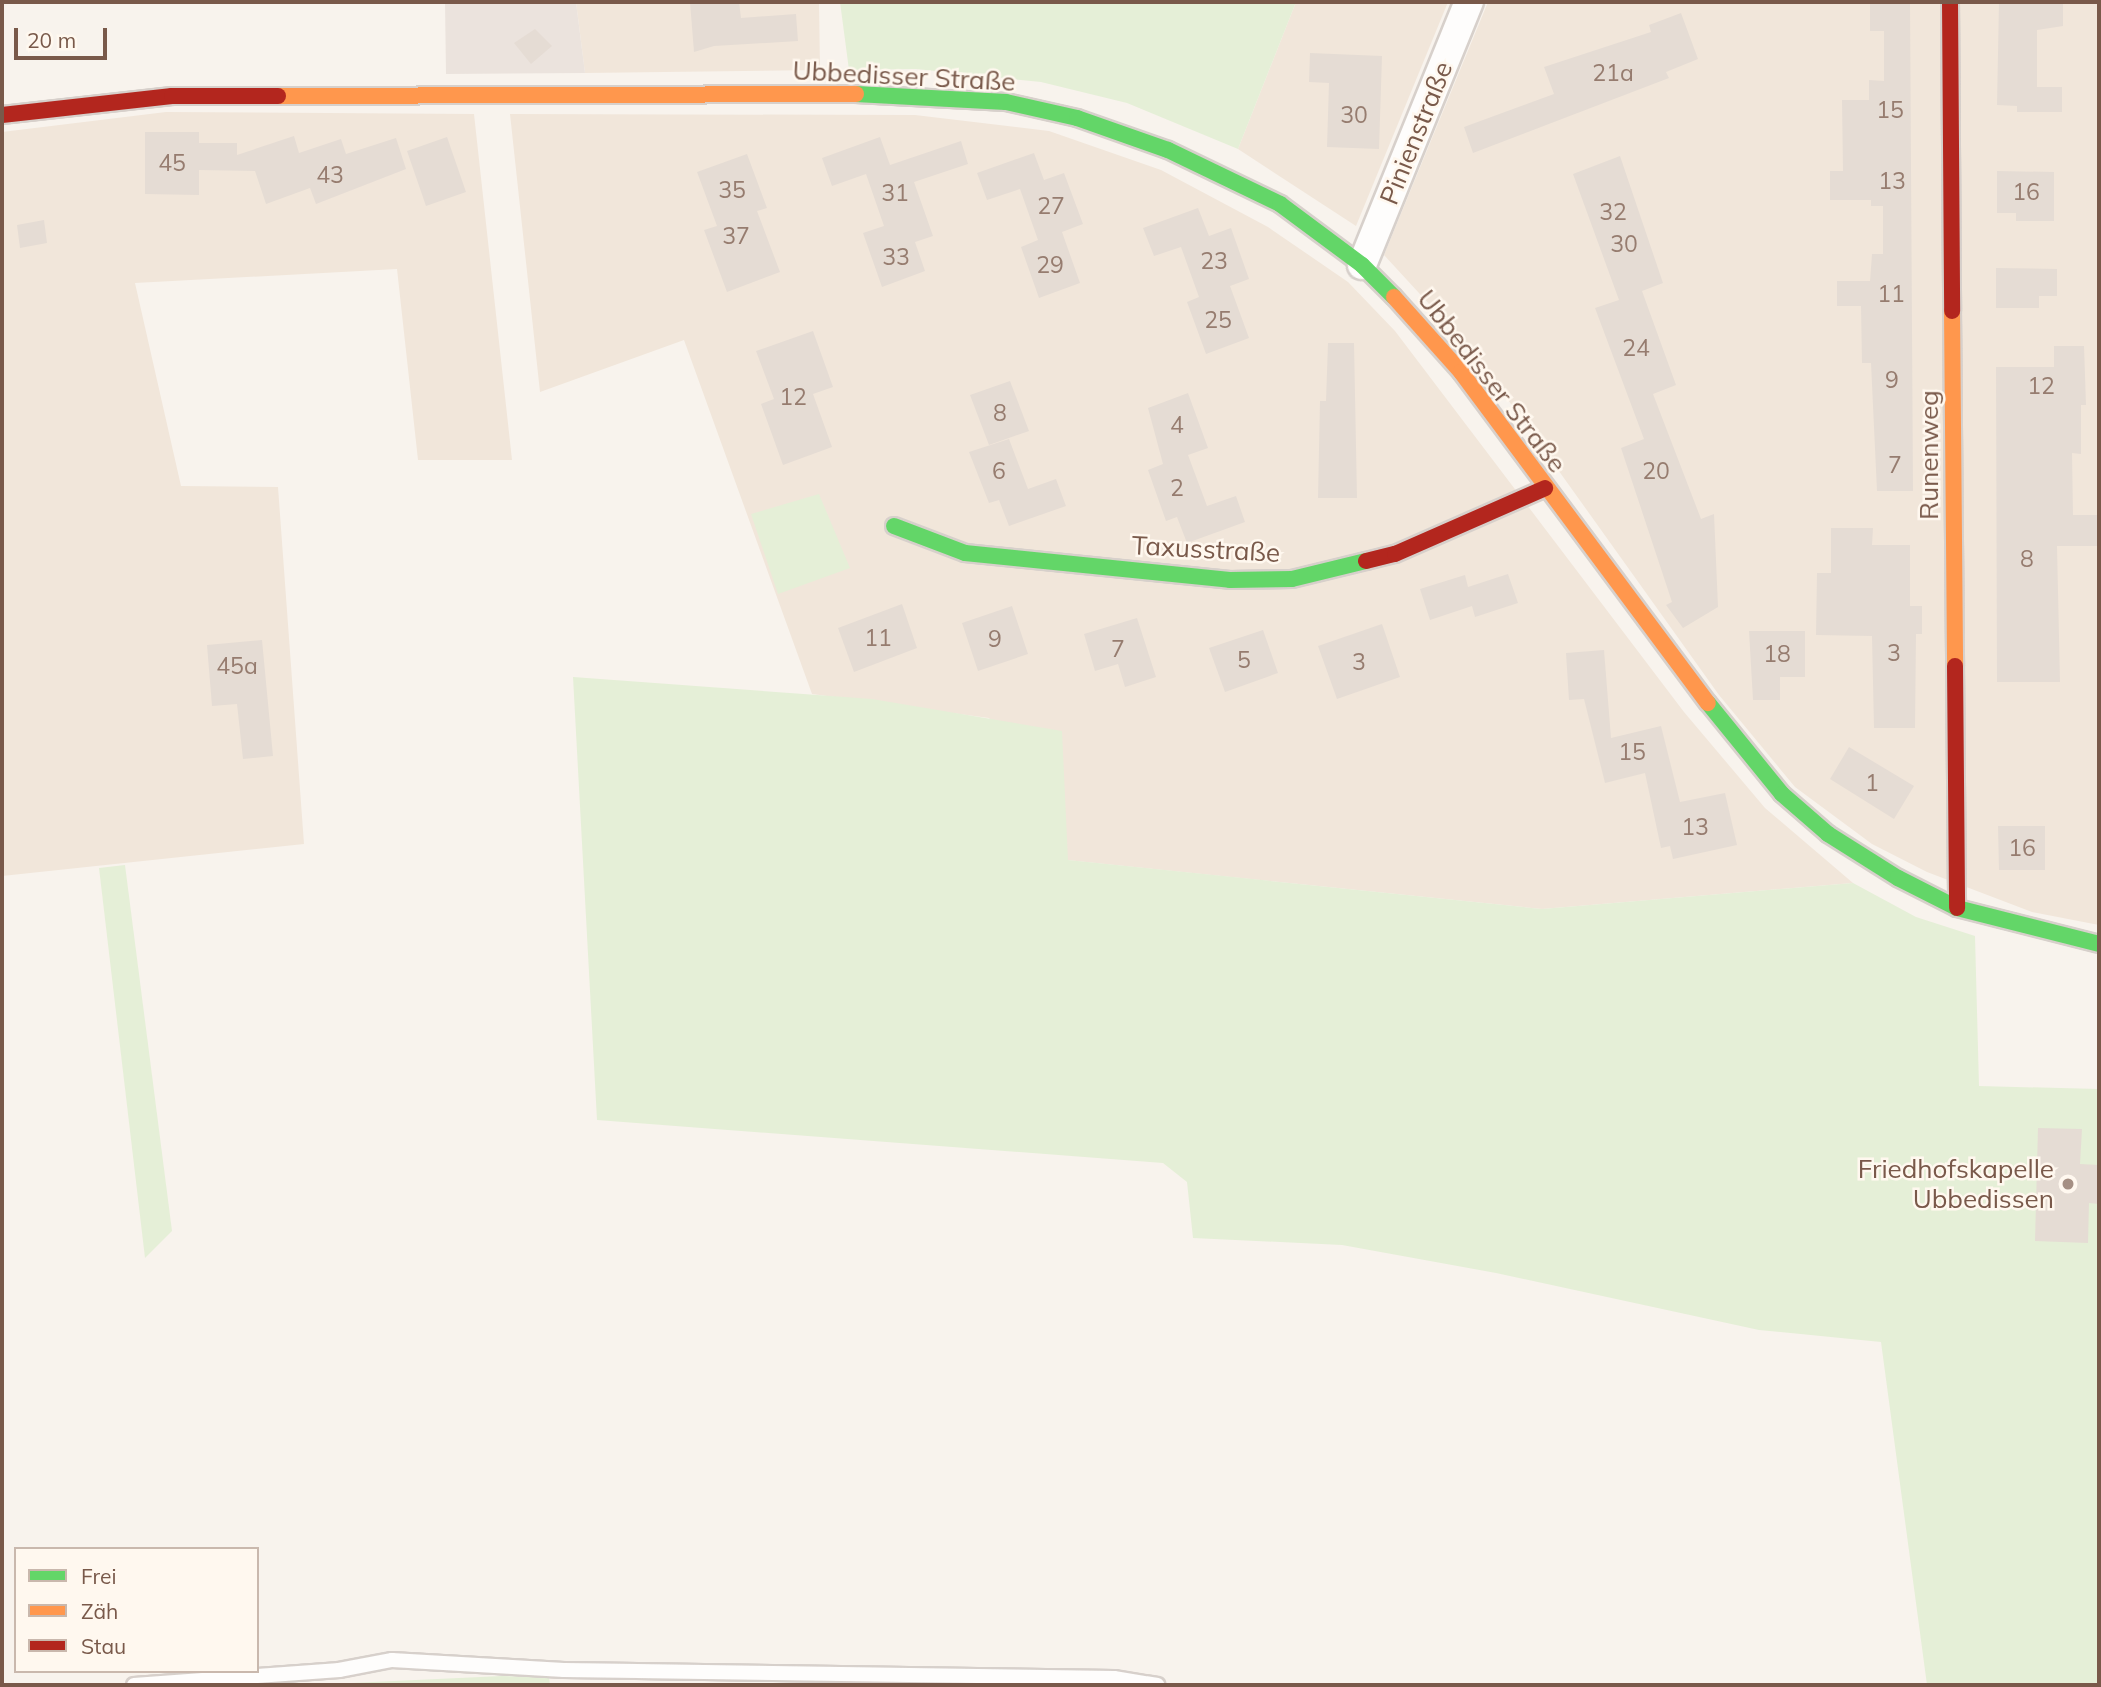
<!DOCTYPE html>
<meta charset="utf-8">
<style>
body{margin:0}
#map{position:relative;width:2101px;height:1687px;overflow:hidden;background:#f8f3ed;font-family:Mulish,sans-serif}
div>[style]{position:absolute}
.residential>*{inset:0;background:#f1e6da}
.industrial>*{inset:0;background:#ebe3dd}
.green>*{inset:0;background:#e5efd7}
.building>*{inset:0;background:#e5dcd4}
.roads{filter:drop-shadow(2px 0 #d7d0cb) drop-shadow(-2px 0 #d7d0cb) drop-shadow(0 2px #d7d0cb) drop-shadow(0 -2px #d7d0cb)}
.lane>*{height:14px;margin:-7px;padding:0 7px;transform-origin:7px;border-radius:7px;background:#fefdfc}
.street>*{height:28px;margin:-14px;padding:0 14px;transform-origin:14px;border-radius:14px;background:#fefdfc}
.fast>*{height:16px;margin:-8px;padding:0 8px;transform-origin:8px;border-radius:8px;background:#63d668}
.slow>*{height:16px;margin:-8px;padding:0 8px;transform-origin:8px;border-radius:8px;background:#ff974d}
.jam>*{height:16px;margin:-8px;padding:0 8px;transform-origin:8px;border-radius:8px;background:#b3261e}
.dots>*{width:19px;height:19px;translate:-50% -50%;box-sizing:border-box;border:4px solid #fff8ef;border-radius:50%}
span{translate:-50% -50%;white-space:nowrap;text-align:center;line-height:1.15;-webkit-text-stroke:5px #fff8ef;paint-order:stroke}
.number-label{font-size:23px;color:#967c6f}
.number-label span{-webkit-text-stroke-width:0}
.street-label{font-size:26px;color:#79594a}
.poi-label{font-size:26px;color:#79594a}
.right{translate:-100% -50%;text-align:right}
.frame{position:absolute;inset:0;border:4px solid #79594a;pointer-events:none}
.legend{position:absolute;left:14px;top:1547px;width:245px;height:126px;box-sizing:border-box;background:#fff8ef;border:2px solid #c9b8ad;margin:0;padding:9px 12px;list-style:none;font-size:21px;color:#79594a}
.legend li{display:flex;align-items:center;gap:14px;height:35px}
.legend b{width:35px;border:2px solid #c9b8ad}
.scale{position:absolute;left:14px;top:28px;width:93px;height:32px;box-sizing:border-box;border:4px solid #79594a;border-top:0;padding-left:9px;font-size:21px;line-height:24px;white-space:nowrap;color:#79594a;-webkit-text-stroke:5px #fff8ef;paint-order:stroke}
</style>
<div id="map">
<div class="residential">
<i style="clip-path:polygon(576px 2px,819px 2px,820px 70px,585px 73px)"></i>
<i style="clip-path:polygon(1296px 2px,1448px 2px,1356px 226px,1238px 149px)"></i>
<i style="clip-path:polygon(1488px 2px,2099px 2px,2099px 925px,2032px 912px,1927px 872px,1872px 844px,1795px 787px,1719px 695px,1476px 355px,1384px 255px)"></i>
<i style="clip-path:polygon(166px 112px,474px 114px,512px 460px,418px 460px,397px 269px,135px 283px,181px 486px,278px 487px,304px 844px,2px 876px,2px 132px)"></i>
<i style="clip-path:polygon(510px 114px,915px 115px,1049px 131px,1161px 170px,1268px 227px,1348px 282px,1395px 331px,1684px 712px,1765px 808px,1853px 883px,1542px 909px,1067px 860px,989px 718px,812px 694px,684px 340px,540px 392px)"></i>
</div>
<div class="industrial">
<i style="clip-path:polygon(445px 2px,576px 2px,585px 73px,446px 74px)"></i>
</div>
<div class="green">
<i style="clip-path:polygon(840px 2px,1296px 2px,1238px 149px,1127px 103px,1041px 82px,916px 69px,849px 70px)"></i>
<i style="clip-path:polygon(819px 494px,850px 568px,778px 594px,751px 514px)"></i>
<i style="clip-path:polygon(573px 677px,872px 699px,1062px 731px,1068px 860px,1542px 909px,1853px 883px,1916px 917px,1975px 936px,1979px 1086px,2099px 1089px,2099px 1685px,1927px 1685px,1881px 1342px,1759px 1330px,1496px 1273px,1342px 1245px,1193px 1238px,1187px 1182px,1163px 1163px,597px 1120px)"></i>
<i style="clip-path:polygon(125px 865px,172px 1231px,145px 1258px,99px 868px)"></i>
<i style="clip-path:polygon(502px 1676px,549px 1677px,550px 1685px,308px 1685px)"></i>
</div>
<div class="building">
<i style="clip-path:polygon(690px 2px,739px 2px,741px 18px,796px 14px,798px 41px,714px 46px,694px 52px)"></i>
<i style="clip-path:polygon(1870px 2px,1910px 2px,1913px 491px,1877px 491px,1871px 363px,1862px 363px,1861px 306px,1837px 306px,1837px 281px,1870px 281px,1872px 254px,1883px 254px,1883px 206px,1871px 206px,1871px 200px,1830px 200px,1830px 171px,1843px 171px,1842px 100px,1869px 100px,1869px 80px,1884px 81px,1884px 31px,1870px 31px)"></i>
<i style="clip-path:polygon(1999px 2px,2063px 2px,2063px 26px,2037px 30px,2037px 87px,2062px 87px,2062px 112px,2017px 112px,2017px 106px,1997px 105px)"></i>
<i style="clip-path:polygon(1681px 13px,1698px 59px,1666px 72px,1669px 78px,1473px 153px,1464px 127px,1554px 94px,1544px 67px,1651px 32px,1649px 25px)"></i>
<i style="clip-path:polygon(535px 29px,552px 46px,531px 64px,514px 43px)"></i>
<i style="clip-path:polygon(1310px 53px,1382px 56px,1379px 149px,1327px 147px,1329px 83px,1309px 82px)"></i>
<i style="clip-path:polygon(145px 132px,199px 132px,199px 143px,237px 143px,237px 155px,294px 136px,299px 153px,341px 139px,346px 154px,396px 138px,406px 169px,316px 204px,310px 188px,266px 204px,255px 171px,199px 170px,199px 195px,145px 194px)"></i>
<i style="clip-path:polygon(447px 137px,466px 192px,426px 206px,407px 151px)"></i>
<i style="clip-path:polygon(880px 137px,890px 165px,961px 141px,968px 164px,914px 182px,933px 236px,915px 242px,925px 271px,882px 287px,863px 233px,884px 226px,866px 174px,832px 186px,822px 158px)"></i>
<i style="clip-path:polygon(1034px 153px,1044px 180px,1064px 173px,1083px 224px,1062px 232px,1080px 283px,1039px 298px,1021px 247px,1038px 240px,1020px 189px,987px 200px,977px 173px)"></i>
<i style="clip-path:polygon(747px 154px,767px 208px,757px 211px,780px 272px,727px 292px,704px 230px,717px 226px,697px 172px)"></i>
<i style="clip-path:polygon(1620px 156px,1663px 283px,1642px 291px,1676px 385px,1653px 394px,1701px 519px,1714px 514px,1718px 607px,1683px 628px,1666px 605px,1672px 602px,1621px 448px,1644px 439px,1595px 308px,1619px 300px,1573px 174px)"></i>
<i style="clip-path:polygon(1997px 171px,2054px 172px,2054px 221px,2016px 221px,2016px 213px,1997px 213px)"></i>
<i style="clip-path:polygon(1198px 208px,1209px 236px,1231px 228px,1249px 279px,1230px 286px,1249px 338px,1206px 354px,1187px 302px,1199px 297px,1181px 247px,1154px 256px,1143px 228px)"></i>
<i style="clip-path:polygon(44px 220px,47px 243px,20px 248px,17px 225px)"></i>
<i style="clip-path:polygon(1996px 268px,2057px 269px,2057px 296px,2039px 296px,2039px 308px,1996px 308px)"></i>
<i style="clip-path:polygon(813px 331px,833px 387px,813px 394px,832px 447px,783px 465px,761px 404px,774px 399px,756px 351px)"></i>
<i style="clip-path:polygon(1328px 343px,1354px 343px,1357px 498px,1318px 498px,1320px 401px,1326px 401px)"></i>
<i style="clip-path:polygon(2054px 346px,2084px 346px,2086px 405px,2081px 405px,2081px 454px,2072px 453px,2073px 515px,2099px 515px,2099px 546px,2057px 546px,2060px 682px,1997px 682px,1996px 367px,2054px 367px)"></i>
<i style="clip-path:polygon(1010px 381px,1029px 431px,989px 445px,970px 395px)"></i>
<i style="clip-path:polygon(1188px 393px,1208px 448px,1188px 455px,1207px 506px,1236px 496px,1245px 522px,1187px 543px,1177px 517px,1166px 521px,1148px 470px,1163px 464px,1148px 408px)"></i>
<i style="clip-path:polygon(1009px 439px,1028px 489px,1056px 479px,1066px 506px,1009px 526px,999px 500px,989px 503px,969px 452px)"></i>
<i style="clip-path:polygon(1831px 528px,1873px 528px,1872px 545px,1910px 545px,1910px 606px,1922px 606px,1922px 634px,1916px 634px,1915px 728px,1874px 728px,1872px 636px,1816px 635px,1817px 573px,1831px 573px)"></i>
<i style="clip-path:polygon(1508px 574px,1518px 603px,1475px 617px,1472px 606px,1430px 620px,1420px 589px,1465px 575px,1468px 587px)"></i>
<i style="clip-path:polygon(902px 604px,917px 648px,854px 672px,838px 628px)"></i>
<i style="clip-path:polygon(1012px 606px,1028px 654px,978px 671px,962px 623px)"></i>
<i style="clip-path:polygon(1137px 618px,1156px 677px,1125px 687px,1118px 664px,1095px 671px,1084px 634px)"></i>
<i style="clip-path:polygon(1382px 624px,1400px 677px,1337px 699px,1318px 646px)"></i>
<i style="clip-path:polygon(1263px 630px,1278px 673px,1225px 692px,1209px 648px)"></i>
<i style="clip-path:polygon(1749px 631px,1805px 631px,1805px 677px,1780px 677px,1780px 700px,1753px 700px)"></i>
<i style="clip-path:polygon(262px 640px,273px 756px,243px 759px,237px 704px,212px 706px,207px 645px)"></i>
<i style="clip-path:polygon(1604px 650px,1611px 738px,1661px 726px,1680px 802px,1725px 793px,1737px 845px,1673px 859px,1670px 846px,1661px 848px,1645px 773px,1605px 783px,1584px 699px,1569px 700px,1566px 653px)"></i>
<i style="clip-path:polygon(1849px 747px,1914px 786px,1894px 819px,1830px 779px)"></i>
<i style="clip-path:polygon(1998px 826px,2045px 826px,2045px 870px,1999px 870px)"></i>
<i style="clip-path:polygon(2038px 1128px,2082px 1129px,2080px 1164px,2099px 1165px,2099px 1204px,2089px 1203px,2088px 1243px,2035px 1241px)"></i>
</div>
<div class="roads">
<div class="lane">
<i style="left:134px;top:1685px;width:206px;rotate:-4.2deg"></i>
<i style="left:339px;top:1670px;width:54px;rotate:-10.7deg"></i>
<i style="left:392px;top:1660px;width:172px;rotate:3.3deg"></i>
<i style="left:564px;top:1670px;width:550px;rotate:0.83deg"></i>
<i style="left:1114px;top:1678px;width:44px;rotate:9.2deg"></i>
</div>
<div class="street">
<i style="left:1362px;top:265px;width:284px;rotate:-67.9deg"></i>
</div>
<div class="fast">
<i style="left:856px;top:94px;width:150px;rotate:3.1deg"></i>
<i style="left:1006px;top:102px;width:73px;rotate:12.7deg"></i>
<i style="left:1077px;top:118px;width:96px;rotate:19.4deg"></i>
<i style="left:1168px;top:150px;width:124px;rotate:25.7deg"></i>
<i style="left:1280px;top:204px;width:102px;rotate:36.6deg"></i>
<i style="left:1362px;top:265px;width:45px;rotate:45deg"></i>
<i style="left:894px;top:526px;width:76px;rotate:20.8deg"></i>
<i style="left:965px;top:553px;width:266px;rotate:5.8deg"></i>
<i style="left:1230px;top:580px;width:62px;rotate:-0.9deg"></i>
<i style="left:1292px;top:579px;width:76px;rotate:-13.7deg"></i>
<i style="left:1708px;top:703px;width:117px;rotate:50.9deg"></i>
<i style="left:1782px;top:794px;width:61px;rotate:41deg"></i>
<i style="left:1828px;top:834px;width:83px;rotate:32.2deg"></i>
<i style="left:1898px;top:878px;width:66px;rotate:27deg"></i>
<i style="left:1957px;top:908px;width:146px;rotate:14.2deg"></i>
</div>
<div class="slow">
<i style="left:278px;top:96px;width:578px;rotate:-0.2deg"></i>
<i style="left:1394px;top:297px;width:101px;rotate:48.2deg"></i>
<i style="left:1461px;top:372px;width:413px;rotate:53.3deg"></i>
<i style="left:1952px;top:311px;width:355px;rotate:89.5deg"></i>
</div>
<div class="jam">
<i style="left:1950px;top:2px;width:309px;rotate:89.6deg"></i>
<i style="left:2px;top:115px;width:171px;rotate:-6.4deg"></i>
<i style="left:172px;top:96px;width:106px"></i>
<i style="left:1366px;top:561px;width:30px;rotate:-14deg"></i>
<i style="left:1395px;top:554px;width:164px;rotate:-23.7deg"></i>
<i style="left:1955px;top:666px;width:242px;rotate:89.5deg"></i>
</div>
</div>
<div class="dots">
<i style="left:2068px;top:1184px;background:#a58f83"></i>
</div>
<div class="number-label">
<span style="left:1613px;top:73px">21a</span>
<span style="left:1890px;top:110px">15</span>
<span style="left:1354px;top:115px">30</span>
<span style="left:172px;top:163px">45</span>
<span style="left:330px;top:175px">43</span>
<span style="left:1892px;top:181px">13</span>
<span style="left:732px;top:190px">35</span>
<span style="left:2026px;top:192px">16</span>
<span style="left:895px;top:193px">31</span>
<span style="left:1051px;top:206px">27</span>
<span style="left:1613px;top:212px">32</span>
<span style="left:736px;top:236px">37</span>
<span style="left:1624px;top:244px">30</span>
<span style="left:896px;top:257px">33</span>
<span style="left:1214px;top:261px">23</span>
<span style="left:1050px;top:265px">29</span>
<span style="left:1891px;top:294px">11</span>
<span style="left:1218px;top:320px">25</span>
<span style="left:1636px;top:348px">24</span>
<span style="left:1892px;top:380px">9</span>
<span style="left:2041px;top:386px">12</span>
<span style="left:793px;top:397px">12</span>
<span style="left:1000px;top:413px">8</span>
<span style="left:1177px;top:425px">4</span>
<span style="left:1895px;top:465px">7</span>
<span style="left:999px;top:471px">6</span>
<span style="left:1656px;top:471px">20</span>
<span style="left:1177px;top:488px">2</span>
<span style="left:2027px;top:559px">8</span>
<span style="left:878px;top:638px">11</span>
<span style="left:995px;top:639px">9</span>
<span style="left:1118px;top:649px">7</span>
<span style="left:1894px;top:653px">3</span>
<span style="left:1777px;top:654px">18</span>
<span style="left:1244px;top:660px">5</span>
<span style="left:1359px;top:662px">3</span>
<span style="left:237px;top:666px">45a</span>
<span style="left:1632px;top:752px">15</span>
<span style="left:1872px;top:783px">1</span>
<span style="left:1695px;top:827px">13</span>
<span style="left:2022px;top:848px">16</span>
</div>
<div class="street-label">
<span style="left:904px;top:76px;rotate:3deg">Ubbedisser Straße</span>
<span style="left:1416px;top:133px;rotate:-68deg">Pinienstraße</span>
<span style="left:1492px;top:381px;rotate:52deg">Ubbedisser Straße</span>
<span style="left:1929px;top:455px;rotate:-90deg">Runenweg</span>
<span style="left:1206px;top:549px;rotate:3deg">Taxusstraße</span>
</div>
<div class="poi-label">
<span class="right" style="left:2054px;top:1184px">Friedhofskapelle<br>Ubbedissen</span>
</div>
<div class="frame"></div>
<ul class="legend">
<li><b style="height:9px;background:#63d668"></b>Frei</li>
<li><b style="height:9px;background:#ff974d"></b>Zäh</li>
<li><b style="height:9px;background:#b3261e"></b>Stau</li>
</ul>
<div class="scale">20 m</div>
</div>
